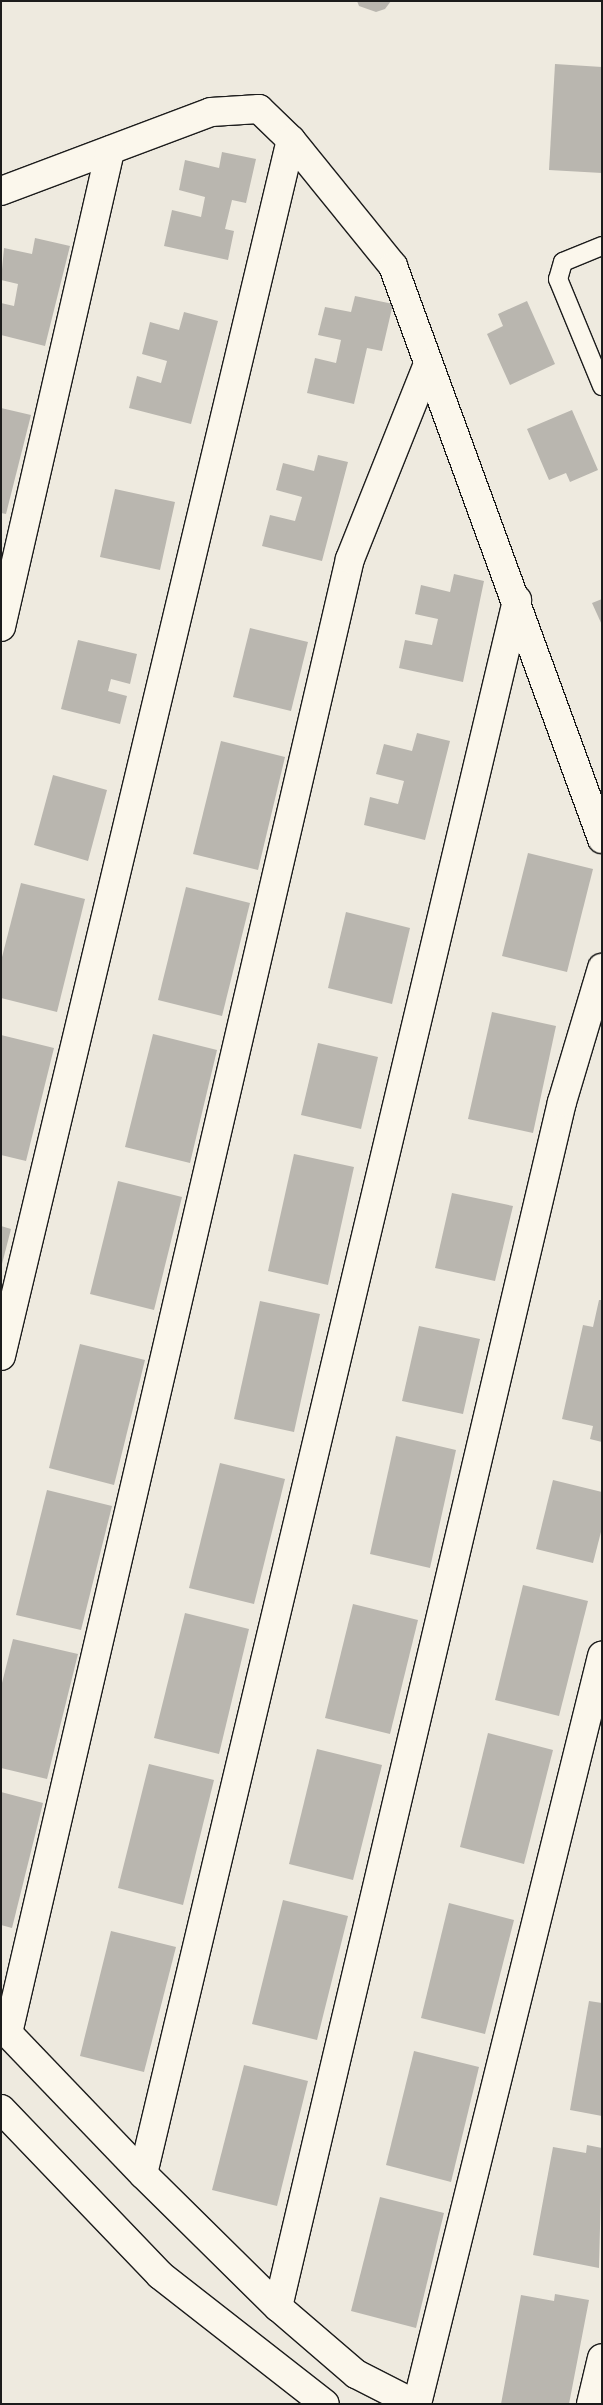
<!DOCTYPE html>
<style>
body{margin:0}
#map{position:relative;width:603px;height:2405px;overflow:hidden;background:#eeeadf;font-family:Dekko,sans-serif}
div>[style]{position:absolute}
.building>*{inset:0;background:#b9b6af}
.roads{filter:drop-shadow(1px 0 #1c1c1c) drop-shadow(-1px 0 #1c1c1c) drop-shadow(0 1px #1c1c1c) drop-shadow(0 -1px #1c1c1c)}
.service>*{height:18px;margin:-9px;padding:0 9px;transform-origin:9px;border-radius:9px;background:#fbf7ec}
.minor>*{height:28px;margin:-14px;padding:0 14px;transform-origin:14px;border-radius:14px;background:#fbf7ec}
span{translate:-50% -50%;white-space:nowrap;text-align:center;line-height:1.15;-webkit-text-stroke:4px #fbf7ec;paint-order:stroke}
.frame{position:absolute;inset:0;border:2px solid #1c1c1c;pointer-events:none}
</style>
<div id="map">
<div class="building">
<i style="clip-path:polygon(357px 1px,391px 1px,385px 9px,376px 12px,359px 6px)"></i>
<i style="clip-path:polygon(555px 64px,602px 67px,602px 173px,549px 170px)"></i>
<i style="clip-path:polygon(222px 152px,256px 159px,246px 203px,232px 200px,225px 229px,234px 231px,228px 260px,164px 246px,172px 210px,201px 217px,205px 197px,179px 190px,185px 160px,219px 168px)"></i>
<i style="clip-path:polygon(35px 238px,70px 246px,45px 346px,1px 335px,1px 303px,14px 306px,18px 284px,1px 280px,4px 248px,32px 254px)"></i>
<i style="clip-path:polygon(355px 296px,393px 304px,382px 351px,367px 348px,354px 404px,307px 393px,315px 358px,336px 363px,341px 340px,318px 335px,325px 307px,351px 312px)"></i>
<i style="clip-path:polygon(527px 301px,555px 364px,510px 385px,487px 334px,503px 326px,498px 314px)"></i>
<i style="clip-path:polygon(184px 312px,218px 321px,191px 424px,129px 408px,137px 376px,161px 383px,167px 361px,142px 354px,150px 322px,179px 330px)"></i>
<i style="clip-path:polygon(1px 408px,31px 415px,6px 514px,1px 513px)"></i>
<i style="clip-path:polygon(572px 410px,598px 470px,570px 482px,566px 473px,549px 480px,527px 429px)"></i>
<i style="clip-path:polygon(318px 455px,348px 462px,322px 561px,262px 546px,270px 515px,295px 521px,302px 497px,276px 490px,283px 463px,314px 471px)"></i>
<i style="clip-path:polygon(115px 489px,175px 502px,160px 570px,100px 557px)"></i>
<i style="clip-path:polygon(454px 574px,484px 581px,463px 682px,399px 668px,405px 640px,432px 645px,438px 619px,415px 614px,421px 585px,450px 592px)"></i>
<i style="clip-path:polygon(602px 599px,602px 625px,592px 603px)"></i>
<i style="clip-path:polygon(250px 628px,308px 642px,291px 711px,233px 697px)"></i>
<i style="clip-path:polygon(78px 640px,137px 654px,130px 684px,111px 679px,108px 691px,127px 696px,120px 724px,61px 709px)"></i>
<i style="clip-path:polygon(417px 733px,450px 741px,425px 840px,364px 825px,370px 797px,398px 804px,404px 781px,376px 774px,384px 744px,412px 751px)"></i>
<i style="clip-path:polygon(221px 741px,285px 757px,258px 870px,193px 854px)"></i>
<i style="clip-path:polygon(53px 775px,107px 790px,88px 861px,34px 845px)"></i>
<i style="clip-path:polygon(528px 853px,593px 869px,567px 972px,502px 956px)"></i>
<i style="clip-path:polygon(21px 883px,85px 899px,57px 1012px,1px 998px,1px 961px)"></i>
<i style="clip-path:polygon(186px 887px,250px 903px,222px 1016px,158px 1000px)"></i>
<i style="clip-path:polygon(346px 912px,410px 928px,392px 1004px,328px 988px)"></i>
<i style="clip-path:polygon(492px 1012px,556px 1026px,533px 1133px,468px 1119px)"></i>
<i style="clip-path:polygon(153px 1034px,217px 1050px,190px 1163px,125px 1147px)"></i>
<i style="clip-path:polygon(1px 1035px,54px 1048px,26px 1161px,1px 1155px)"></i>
<i style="clip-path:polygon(318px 1043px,378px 1057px,361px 1129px,301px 1115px)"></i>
<i style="clip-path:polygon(294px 1154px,354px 1167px,328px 1285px,268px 1271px)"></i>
<i style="clip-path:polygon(118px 1181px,182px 1197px,154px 1310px,90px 1294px)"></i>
<i style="clip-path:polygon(452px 1193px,513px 1206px,495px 1281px,435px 1268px)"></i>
<i style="clip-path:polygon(1px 1226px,11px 1229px,2px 1264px,1px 1264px)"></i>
<i style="clip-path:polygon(599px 1300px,602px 1300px,602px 1442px,590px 1439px,593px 1426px,562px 1419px,583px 1325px,593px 1327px)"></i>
<i style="clip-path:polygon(260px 1301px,320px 1314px,294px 1432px,234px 1419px)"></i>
<i style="clip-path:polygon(419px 1326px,480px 1339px,463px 1414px,402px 1401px)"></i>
<i style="clip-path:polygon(80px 1344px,145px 1360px,114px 1485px,49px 1468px)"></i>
<i style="clip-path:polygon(396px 1436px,456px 1450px,430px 1568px,370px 1554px)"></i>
<i style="clip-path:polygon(220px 1463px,285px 1479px,254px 1604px,189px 1588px)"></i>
<i style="clip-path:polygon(553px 1480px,602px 1492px,602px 1528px,593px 1563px,536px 1549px)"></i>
<i style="clip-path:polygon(47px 1490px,112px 1506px,81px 1630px,16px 1615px)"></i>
<i style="clip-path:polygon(523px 1585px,588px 1601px,559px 1716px,495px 1700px)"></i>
<i style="clip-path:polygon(353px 1604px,418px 1620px,390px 1734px,325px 1718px)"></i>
<i style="clip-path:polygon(185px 1613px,249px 1629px,219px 1754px,154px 1738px)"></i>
<i style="clip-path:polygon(13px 1639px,78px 1654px,47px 1779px,1px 1768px,1px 1687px)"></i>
<i style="clip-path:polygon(488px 1733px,553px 1750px,524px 1864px,460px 1847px)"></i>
<i style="clip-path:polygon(317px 1749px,382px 1765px,353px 1880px,289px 1864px)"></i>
<i style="clip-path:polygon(149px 1764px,214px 1780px,183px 1905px,118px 1888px)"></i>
<i style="clip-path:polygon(1px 1792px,43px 1803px,12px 1928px,1px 1925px)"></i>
<i style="clip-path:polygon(283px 1900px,348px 1916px,317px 2040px,252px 2024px)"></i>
<i style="clip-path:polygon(449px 1903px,514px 1920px,485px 2034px,421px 2018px)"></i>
<i style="clip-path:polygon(111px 1931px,176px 1947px,144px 2072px,80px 2056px)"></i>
<i style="clip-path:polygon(589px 2001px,602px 2003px,602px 2116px,570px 2110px)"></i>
<i style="clip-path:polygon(414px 2051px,479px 2067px,451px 2182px,386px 2165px)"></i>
<i style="clip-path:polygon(244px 2065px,308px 2081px,277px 2206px,212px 2190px)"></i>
<i style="clip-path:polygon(587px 2145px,602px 2148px,599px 2268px,533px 2255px,553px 2147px,586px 2153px)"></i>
<i style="clip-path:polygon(380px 2197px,444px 2213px,416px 2328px,351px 2311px)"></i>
<i style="clip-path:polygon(555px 2294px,589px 2300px,569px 2404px,501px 2404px,521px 2295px,554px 2301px)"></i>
</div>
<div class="roads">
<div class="service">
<i style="left:602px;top:246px;width:42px;rotate:157.7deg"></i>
<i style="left:563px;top:262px;width:18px;rotate:106deg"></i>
<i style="left:558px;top:279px;width:116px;rotate:67.6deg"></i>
</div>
<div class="minor">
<i style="left:1px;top:191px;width:224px;rotate:-20.6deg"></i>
<i style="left:211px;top:112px;width:48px;rotate:-3.6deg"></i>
<i style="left:259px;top:109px;width:45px;rotate:44.1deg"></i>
<i style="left:291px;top:140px;width:162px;rotate:51deg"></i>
<i style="left:393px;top:266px;width:610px;rotate:69.96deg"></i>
<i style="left:1px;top:627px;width:489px;rotate:-77.1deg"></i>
<i style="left:1px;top:1356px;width:1250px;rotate:-76.59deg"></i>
<i style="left:1px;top:2026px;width:205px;rotate:46.2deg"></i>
<i style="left:143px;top:2174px;width:190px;rotate:44.6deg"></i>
<i style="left:278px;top:2307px;width:103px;rotate:40.7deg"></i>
<i style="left:356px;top:2374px;width:66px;rotate:27deg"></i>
<i style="left:8px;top:2033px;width:1513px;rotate:-76.94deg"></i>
<i style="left:350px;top:559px;width:210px;rotate:-68.2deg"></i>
<i style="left:1px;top:2109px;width:230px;rotate:46.2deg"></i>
<i style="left:160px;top:2275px;width:209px;rotate:38deg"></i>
<i style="left:143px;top:2174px;width:1618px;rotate:-76.63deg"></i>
<i style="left:278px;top:2307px;width:1238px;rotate:-76.74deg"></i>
<i style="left:562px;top:1102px;width:140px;rotate:-73.4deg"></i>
<i style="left:417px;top:2404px;width:771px;rotate:-76.11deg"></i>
<i style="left:591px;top:2404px;width:47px;rotate:-76.6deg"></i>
</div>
</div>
<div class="frame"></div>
</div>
